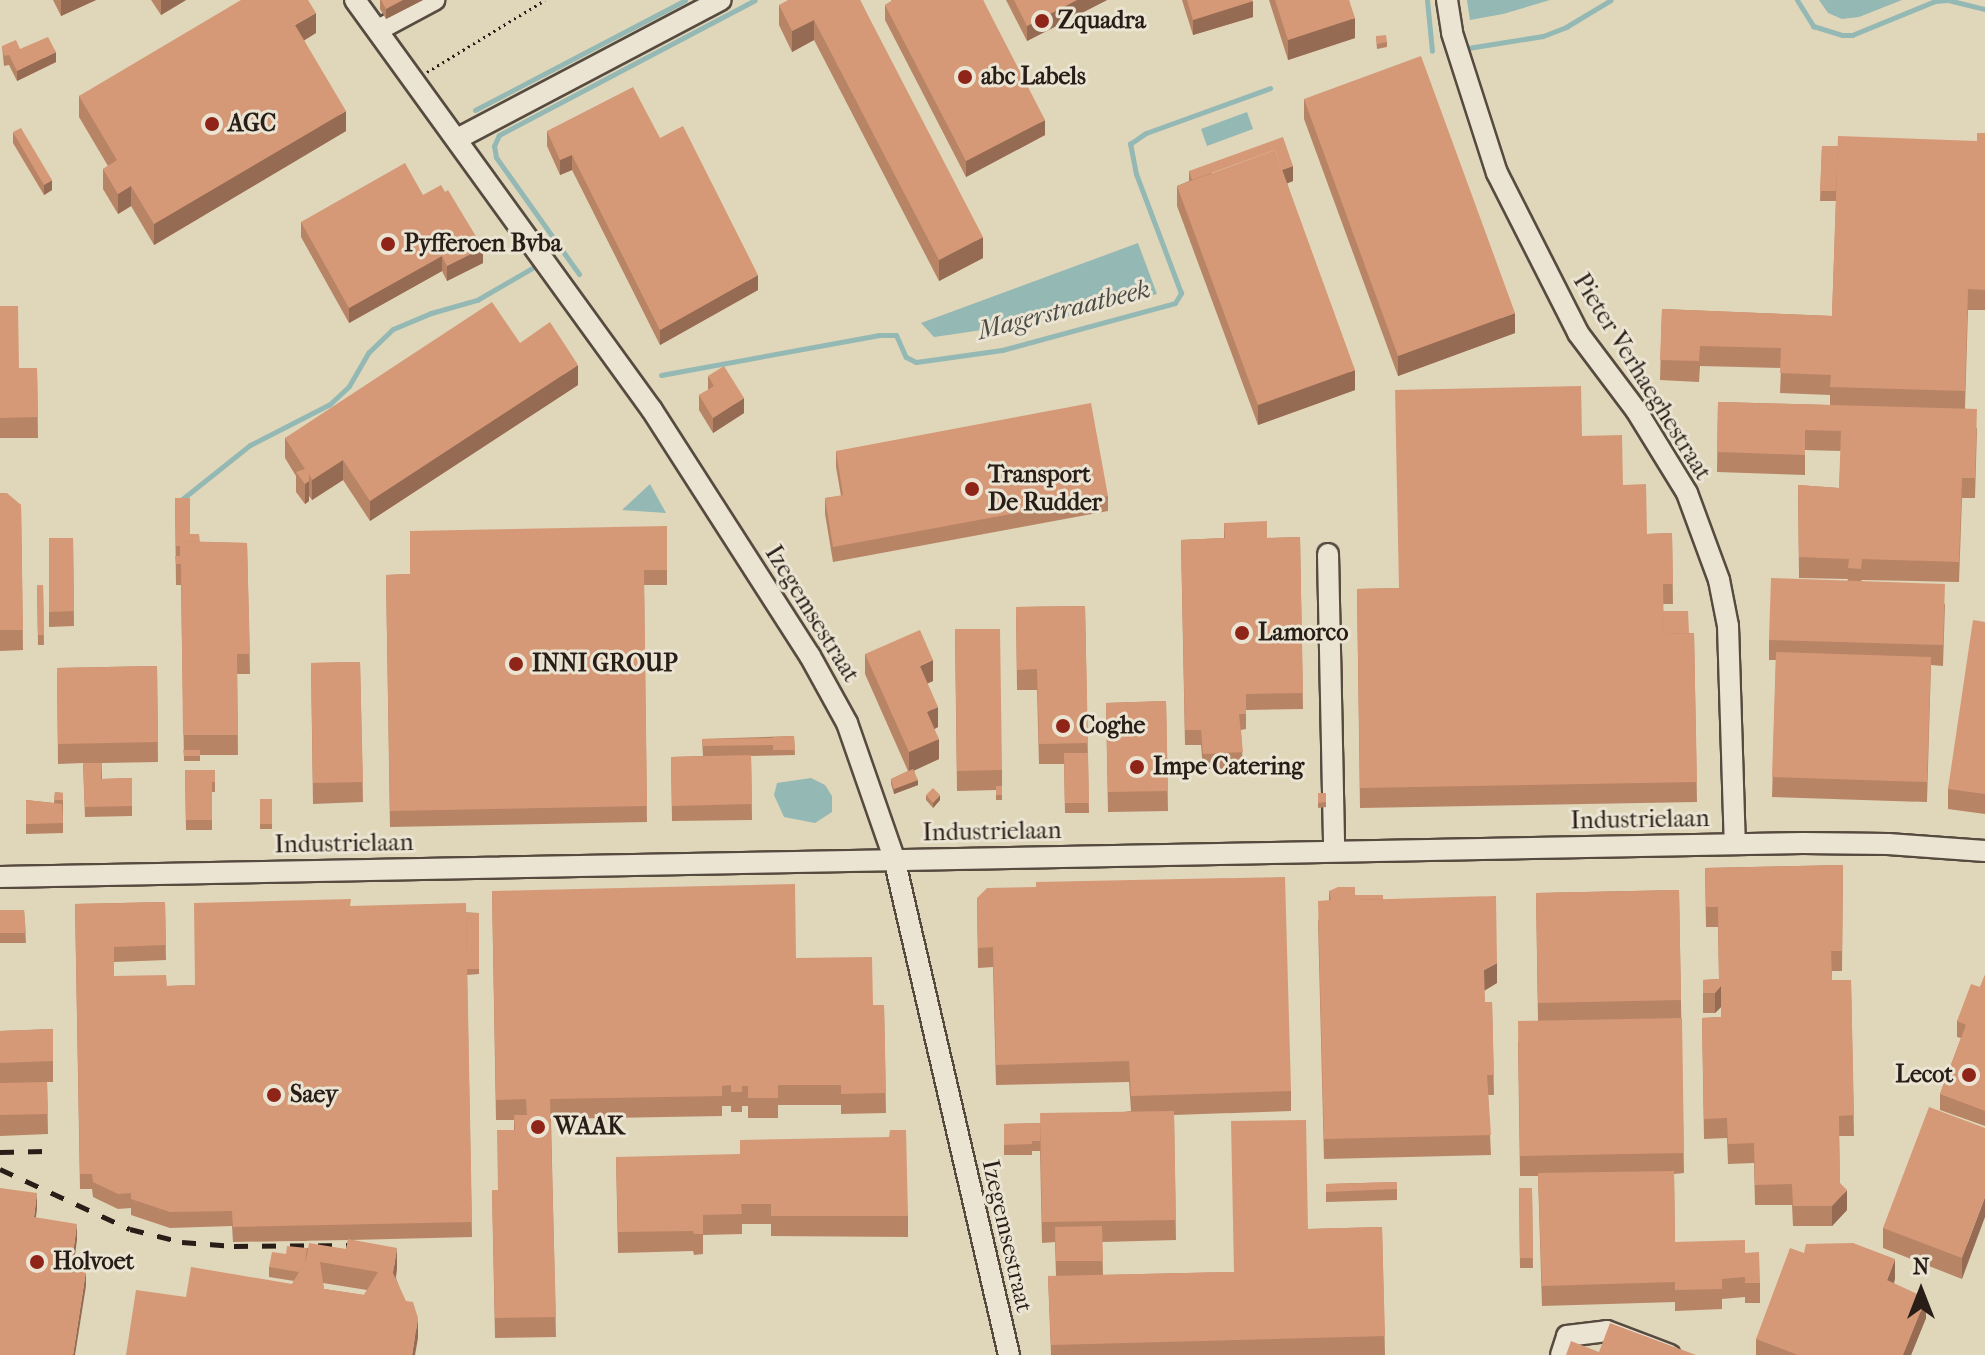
<!DOCTYPE html>
<style>
body{margin:0}
#map{position:relative;width:1985px;height:1355px;overflow:hidden;background:#e0d6ba;font-family:"IM FELL French Canon",serif}
div>[style]{position:absolute}
.water>*{inset:0;background:#94b8b4}
.stream>*{height:5px;margin:-2.5px;padding:0 2.5px;transform-origin:2.5px;border-radius:2.5px;background:#94b8b4}
.path>*{height:3px;margin-top:-1.5px;transform-origin:0;background:repeating-linear-gradient(90deg,#291d18 0 2px,transparent 0 6px)}
.roads{filter:drop-shadow(2px 0 #574b40) drop-shadow(-2px 0 #574b40) drop-shadow(0 2px #574b40) drop-shadow(0 -2px #574b40)}
.minor>*{height:20px;margin:-10px;padding:0 10px;transform-origin:10px;border-radius:10px;background:#ebe4d2}
.rail>*{height:5px;margin-top:-2.5px;transform-origin:0;background:repeating-linear-gradient(90deg,#291d18 0 14px,transparent 0 28px)}
.wall>*{inset:0;background:#b88466}
.shaded-wall>*{inset:0;background:#966b53}
.building>*{inset:0;background:#d69977}
.dots>*{width:22px;height:22px;translate:-50% -50%;box-sizing:border-box;border:4px solid #ebe4d2;border-radius:50%}
span{translate:-50% -50%;white-space:nowrap;text-align:center;line-height:1.15;-webkit-text-stroke:6px #ebe4d2;paint-order:stroke}
.poi-label{font-size:24px;color:#291d18;font-weight:700}
.left{translate:0 -50%;text-align:left}
.right{translate:-100% -50%;text-align:right}
.street-label{font-size:24px;color:#291d18}
.water-label{font-size:26px;color:#494c47;font-style:italic}
.north{position:absolute;left:1881px;top:1251px;width:80px;height:80px;-webkit-text-stroke:6px #ebe4d2;paint-order:stroke;rotate:0deg;font-size:22px;font-weight:700;line-height:32px;text-align:center;color:#291d18}
.north::after{content:'';display:block;margin:auto;width:28px;height:36px;background:#291d18;clip-path:polygon(50% 0,100% 100%,50% 72%,0 100%)}
</style>
<div id="map">
<div class="water">
<i style="clip-path:polygon(1467px 0,1550px 0,1503px 14px,1470px 20px)"></i>
<i style="clip-path:polygon(1819px 0,1902px 0,1859px 17px,1842px 19px,1828px 13px)"></i>
<i style="clip-path:polygon(1247px 112px,1253px 129px,1207px 146px,1201px 129px)"></i>
<i style="clip-path:polygon(1138px 243px,1157px 294px,1057px 319px,934px 337px,921px 323px)"></i>
<i style="clip-path:polygon(650px 484px,666px 513px,622px 510px)"></i>
<i style="clip-path:polygon(811px 778px,825px 785px,832px 796px,832px 812px,815px 823px,784px 817px,774px 795px,777px 783px)"></i>
</div>
<div class="stream">
<i style="left:1427px;top:0;width:51px;rotate:84.4deg"></i>
<i style="left:1797px;top:0;width:31px;rotate:58deg"></i>
<i style="left:1813px;top:26px;width:30px;rotate:17deg"></i>
<i style="left:1842px;top:35px;width:10px"></i>
<i style="left:1852px;top:35px;width:90px;rotate:-22.3deg"></i>
<i style="left:1935px;top:1px;width:13px;rotate:-4deg"></i>
<i style="left:1948px;top:0;width:38px;rotate:14deg"></i>
<i style="left:1468px;top:48px;width:76px;rotate:-9.1deg"></i>
<i style="left:1543px;top:36px;width:25px;rotate:-21deg"></i>
<i style="left:1566px;top:27px;width:52px;rotate:-31deg"></i>
<i style="left:475px;top:110px;width:237px;rotate:-27.6deg"></i>
<i style="left:579px;top:274px;width:143px;rotate:-125.4deg"></i>
<i style="left:496px;top:157px;width:11px;rotate:-100deg"></i>
<i style="left:494px;top:146px;width:12px;rotate:-66deg"></i>
<i style="left:499px;top:135px;width:289px;rotate:-27.8deg"></i>
<i style="left:661px;top:375px;width:222px;rotate:-10.4deg"></i>
<i style="left:879px;top:335px;width:17px"></i>
<i style="left:896px;top:335px;width:24px;rotate:66deg"></i>
<i style="left:906px;top:357px;width:11px;rotate:27deg"></i>
<i style="left:916px;top:362px;width:87px;rotate:-7.9deg"></i>
<i style="left:1002px;top:350px;width:179px;rotate:-15.2deg"></i>
<i style="left:1175px;top:303px;width:12px;rotate:-59deg"></i>
<i style="left:1181px;top:293px;width:127px;rotate:-110.7deg"></i>
<i style="left:1136px;top:174px;width:31px;rotate:-101deg"></i>
<i style="left:1130px;top:144px;width:19px;rotate:-35deg"></i>
<i style="left:1146px;top:133px;width:132px;rotate:-19.9deg"></i>
<i style="left:181px;top:500px;width:88px;rotate:-38.6deg"></i>
<i style="left:250px;top:445px;width:90px;rotate:-27.1deg"></i>
<i style="left:330px;top:404px;width:26px;rotate:-43deg"></i>
<i style="left:349px;top:386px;width:39px;rotate:-60deg"></i>
<i style="left:369px;top:352px;width:33px;rotate:-44deg"></i>
<i style="left:393px;top:329px;width:41px;rotate:-22.8deg"></i>
<i style="left:431px;top:313px;width:48px;rotate:-15.8deg"></i>
<i style="left:477px;top:300px;width:66px;rotate:-30.1deg"></i>
</div>
<div class="path">
<i style="left:427px;top:72px;width:138px;rotate:-31.4deg"></i>
</div>
<div class="roads">
<div class="minor">
<i style="left:355px;top:0;width:506px;rotate:54.08deg"></i>
<i style="left:652px;top:410px;width:292px;rotate:57.3deg"></i>
<i style="left:810px;top:656px;width:77px;rotate:61.1deg"></i>
<i style="left:847px;top:723px;width:143px;rotate:70.8deg"></i>
<i style="left:894px;top:858px;width:510px;rotate:76.97deg"></i>
<i style="left:1447px;top:0;width:33px;rotate:81deg"></i>
<i style="left:1452px;top:33px;width:147px;rotate:72.2deg"></i>
<i style="left:1497px;top:173px;width:179px;rotate:63.1deg"></i>
<i style="left:1578px;top:333px;width:96px;rotate:53deg"></i>
<i style="left:1636px;top:410px;width:97px;rotate:58.4deg"></i>
<i style="left:1687px;top:493px;width:93px;rotate:69.8deg"></i>
<i style="left:1719px;top:580px;width:47px;rotate:78.9deg"></i>
<i style="left:1728px;top:626px;width:218px;rotate:88.2deg"></i>
<i style="left:378px;top:30px;width:64px;rotate:-28.2deg"></i>
<i style="left:457px;top:139px;width:298px;rotate:-27.8deg"></i>
<i style="left:1328px;top:554px;width:297px;rotate:88.8deg"></i>
<i style="left:0;top:877px;width:1803px;rotate:-1.08deg"></i>
<i style="left:1803px;top:843px;width:85px;rotate:0.7deg"></i>
<i style="left:1888px;top:844px;width:97px;rotate:4.1deg"></i>
<i style="left:1561px;top:1355px;width:20px;rotate:-72deg"></i>
<i style="left:1567px;top:1336px;width:40px;rotate:-7.1deg"></i>
<i style="left:1607px;top:1331px;width:67px;rotate:20.9deg"></i>
</div>
</div>
<div class="rail">
<i style="left:0;top:1152px;width:45px;rotate:-1.3deg"></i>
<i style="left:0;top:1169px;width:143px;rotate:24.8deg"></i>
<i style="left:130px;top:1229px;width:54px;rotate:14deg"></i>
<i style="left:182px;top:1242px;width:52px;rotate:4.4deg"></i>
<i style="left:234px;top:1246px;width:134px;rotate:-0.4deg"></i>
</div>
<div class="wall">
<i style="clip-path:polygon(53px 0,96px 0,61px 16px)"></i>
<i style="clip-path:polygon(151px 0,186px 0,161px 15px)"></i>
<i style="clip-path:polygon(380px 0,423px 0,386px 19px,380px 9px)"></i>
<i style="clip-path:polygon(860px 0,983px 258px,939px 281px,814px 40px,792px 52px,779px 25px,779px 5px)"></i>
<i style="clip-path:polygon(891px 0,983px 0,1045px 135px,966px 177px,885px 20px,885px 5px,892px 1px)"></i>
<i style="clip-path:polygon(1006px 0,1107px 0,1027px 41px)"></i>
<i style="clip-path:polygon(1182px 0,1252px 0,1253px 17px,1193px 35px)"></i>
<i style="clip-path:polygon(1269px 0,1349px 0,1355px 38px,1288px 60px)"></i>
<i style="clip-path:polygon(316px 33px,304px 40px,346px 131px,154px 245px,131px 206px,118px 214px,103px 189px,103px 169px,108px 166px,79px 117px,79px 96px)"></i>
<i style="clip-path:polygon(1376px 36px,1387px 42px,1387px 47px,1377px 49px)"></i>
<i style="clip-path:polygon(2px 46px,20px 49px,56px 62px,17px 81px,9px 65px,4px 66px)"></i>
<i style="clip-path:polygon(1304px 99px,1515px 333px,1398px 376px,1304px 119px)"></i>
<i style="clip-path:polygon(547px 131px,758px 290px,660px 345px,572px 170px,560px 175px,547px 146px)"></i>
<i style="clip-path:polygon(13px 132px,52px 190px,44px 195px,13px 143px)"></i>
<i style="clip-path:polygon(1985px 133px,1985px 310px,1968px 310px,1965px 408px,1977px 429px,1975px 498px,1962px 498px,1959px 582px,1862px 580px,1861px 581px,1945px 604px,1943px 666px,1931px 665px,1927px 802px,1772px 797px,1776px 660px,1769px 660px,1769px 640px,1848px 580px,1848px 579px,1799px 578px,1798px 485px,1839px 488px,1841px 451px,1805px 450px,1805px 475px,1717px 472px,1718px 402px,1830px 405px,1830px 395px,1780px 393px,1781px 368px,1700px 366px,1699px 382px,1660px 380px,1662px 309px,1832px 316px,1836px 201px,1820px 201px,1822px 146px,1838px 146px,1977px 141px)"></i>
<i style="clip-path:polygon(1189px 171px,1293px 181px,1287px 183px,1355px 390px,1258px 425px,1177px 206px,1177px 186px,1189px 181px)"></i>
<i style="clip-path:polygon(423px 195px,483px 263px,447px 281px,442px 271px,349px 323px,301px 237px,301px 222px)"></i>
<i style="clip-path:polygon(0 306px,19px 368px,37px 368px,38px 438px,0 438px)"></i>
<i style="clip-path:polygon(520px 343px,578px 385px,370px 521px,343px 480px,312px 500px,309px 496px,309px 501px,305px 504px,296px 492px,296px 476px,285px 458px,285px 438px)"></i>
<i style="clip-path:polygon(708px 376px,744px 413px,713px 433px,699px 410px,699px 395px,708px 390px)"></i>
<i style="clip-path:polygon(1582px 436px,1623px 485px,1647px 534px,1672px 533px,1673px 604px,1663px 604px,1663px 611px,1689px 633px,1694px 633px,1697px 802px,1360px 808px,1357px 589px,1399px 588px)"></i>
<i style="clip-path:polygon(836px 451px,1108px 496px,1108px 511px,833px 562px,825px 514px,825px 498px,841px 496px,836px 467px)"></i>
<i style="clip-path:polygon(0 493px,21px 505px,23px 650px,0 651px)"></i>
<i style="clip-path:polygon(175px 498px,190px 534px,200px 542px,247px 543px,250px 674px,237px 674px,238px 755px,200px 755px,200px 761px,184px 761px,181px 585px,176px 585px)"></i>
<i style="clip-path:polygon(1224px 523px,1267px 538px,1300px 537px,1303px 709px,1246px 710px,1246px 729px,1241px 730px,1243px 768px,1203px 769px,1201px 745px,1185px 745px,1181px 540px,1224px 538px)"></i>
<i style="clip-path:polygon(667px 526px,667px 585px,644px 585px,647px 822px,390px 827px,386px 575px,410px 574px)"></i>
<i style="clip-path:polygon(49px 538px,73px 538px,74px 626px,49px 627px)"></i>
<i style="clip-path:polygon(37px 585px,43px 585px,44px 645px,38px 645px)"></i>
<i style="clip-path:polygon(1085px 606px,1089px 813px,1065px 813px,1064px 764px,1039px 764px,1037px 690px,1017px 690px,1016px 607px)"></i>
<i style="clip-path:polygon(1985px 622px,1985px 814px,1948px 809px,1948px 789px)"></i>
<i style="clip-path:polygon(955px 629px,1002px 770px,1002px 800px,996px 800px,996px 790px,957px 791px)"></i>
<i style="clip-path:polygon(865px 654px,933px 681px,927px 683px,938px 727px,934px 729px,939px 759px,914px 770px,918px 785px,894px 794px,891px 784px,891px 779px,908px 771px,865px 674px)"></i>
<i style="clip-path:polygon(360px 662px,363px 802px,313px 804px,311px 663px)"></i>
<i style="clip-path:polygon(157px 666px,158px 762px,102px 763px,102px 779px,132px 778px,132px 816px,85px 817px,83px 763px,58px 764px,57px 668px)"></i>
<i style="clip-path:polygon(1166px 701px,1168px 811px,1108px 812px,1106px 703px)"></i>
<i style="clip-path:polygon(794px 736px,795px 755px,751px 756px,752px 820px,672px 821px,671px 757px,703px 756px,702px 739px)"></i>
<i style="clip-path:polygon(185px 770px,215px 770px,215px 792px,212px 792px,212px 830px,186px 830px)"></i>
<i style="clip-path:polygon(55px 792px,63px 793px,63px 833px,26px 834px,26px 800px,54px 803px)"></i>
<i style="clip-path:polygon(1318px 793px,1326px 793px,1326px 807px,1318px 808px)"></i>
<i style="clip-path:polygon(926px 795px,940px 800px,933px 808px,926px 800px)"></i>
<i style="clip-path:polygon(260px 799px,272px 799px,272px 829px,260px 829px)"></i>
<i style="clip-path:polygon(1843px 865px,1842px 971px,1832px 971px,1832px 980px,1851px 980px,1854px 1136px,1839px 1136px,1840px 1183px,1847px 1210px,1832px 1226px,1793px 1226px,1792px 1205px,1755px 1205px,1754px 1163px,1728px 1164px,1727px 1138px,1704px 1139px,1702px 1018px,1721px 1017px,1721px 1007px,1715px 1013px,1703px 1013px,1703px 980px,1719px 979px,1718px 927px,1706px 927px,1705px 868px)"></i>
<i style="clip-path:polygon(1679px 890px,1684px 1173px,1674px 1174px,1675px 1242px,1745px 1253px,1760px 1283px,1760px 1303px,1745px 1303px,1745px 1297px,1722px 1299px,1722px 1309px,1675px 1311px,1675px 1302px,1542px 1306px,1538px 1176px,1520px 1176px,1518px 1042px,1538px 1021px,1536px 893px)"></i>
<i style="clip-path:polygon(492px 891px,796px 958px,873px 1005px,884px 1005px,886px 1113px,841px 1114px,841px 1105px,778px 1105px,778px 1118px,748px 1118px,748px 1106px,742px 1106px,742px 1112px,731px 1112px,731px 1106px,722px 1106px,722px 1116px,551px 1119px,556px 1337px,495px 1338px,492px 1190px,498px 1190px,514px 1130px,514px 1120px,496px 1120px)"></i>
<i style="clip-path:polygon(1329px 891px,1383px 899px,1497px 983px,1484px 990px,1485px 1002px,1492px 1002px,1494px 1095px,1488px 1095px,1491px 1155px,1324px 1159px,1318px 921px,1329px 900px)"></i>
<i style="clip-path:polygon(977px 898px,1291px 1091px,1291px 1111px,1174px 1115px,1176px 1240px,1102px 1242px,1103px 1275px,1234px 1272px,1308px 1229px,1382px 1227px,1385px 1355px,1051px 1355px,1048px 1276px,1056px 1276px,1055px 1242px,1042px 1243px,1040px 1151px,1032px 1151px,1032px 1155px,1004px 1155px,1004px 1124px,1040px 1123px,1131px 1111px,1129px 1082px,996px 1085px,993px 967px,978px 968px)"></i>
<i style="clip-path:polygon(evenodd,165px 902px,166px 960px,114px 962px,114px 976px,167px 986px,195px 985px,351px 906px,479px 913px,479px 974px,467px 975px,472px 1237px,350px 1240px,397px 1268px,396px 1278px,418px 1338px,186px 1297px,292px 1284px,294px 1281px,269px 1277px,269px 1267px,286px 1254px,307px 1248px,346px 1249px,348px 1240px,233px 1242px,232px 1226px,170px 1228px,131px 1215px,131px 1208px,118px 1209px,93px 1197px,92px 1189px,80px 1189px,75px 904px,165px 902px,323px 1283px,367px 1290px,364px 1295px,324px 1289px,323px 1283px)"></i>
<i style="clip-path:polygon(0 910px,24px 910px,26px 943px,0 943px)"></i>
<i style="clip-path:polygon(1985px 975px,1985px 1126px,1940px 1110px,1940px 1094px,1961px 1038px,1957px 1037px,1957px 1021px,1980px 987px)"></i>
<i style="clip-path:polygon(53px 1029px,53px 1082px,47px 1082px,48px 1134px,0 1136px,0 1031px)"></i>
<i style="clip-path:polygon(1985px 1128px,1962px 1279px,1883px 1248px,1883px 1228px)"></i>
<i style="clip-path:polygon(616px 1157px,908px 1216px,908px 1237px,771px 1236px,771px 1224px,742px 1224px,742px 1234px,703px 1235px,703px 1254px,694px 1255px,693px 1251px,618px 1253px)"></i>
<i style="clip-path:polygon(1397px 1182px,1397px 1200px,1326px 1202px,1326px 1184px)"></i>
<i style="clip-path:polygon(1519px 1188px,1532px 1188px,1533px 1268px,1520px 1268px)"></i>
<i style="clip-path:polygon(1895px 1279px,1894px 1283px,1926px 1318px,1911px 1355px,1756px 1355px,1756px 1339px)"></i>
</div>
<div class="shaded-wall">
<i style="clip-path:polygon(61px 0,96px 0,61px 16px)"></i>
<i style="clip-path:polygon(161px 0,186px 0,161px 15px)"></i>
<i style="clip-path:polygon(401px 0,423px 0,386px 19px,386px 9px)"></i>
<i style="clip-path:polygon(1077px 0,1107px 0,1027px 41px,1027px 26px)"></i>
<i style="clip-path:polygon(1253px 1px,1253px 17px,1193px 35px,1193px 20px)"></i>
<i style="clip-path:polygon(316px 13px,316px 33px,295px 46px,295px 25px)"></i>
<i style="clip-path:polygon(1355px 18px,1355px 38px,1288px 60px,1288px 40px)"></i>
<i style="clip-path:polygon(814px 20px,814px 40px,792px 52px,792px 31px)"></i>
<i style="clip-path:polygon(56px 52px,56px 62px,17px 81px,17px 71px)"></i>
<i style="clip-path:polygon(346px 111px,346px 131px,154px 245px,154px 224px)"></i>
<i style="clip-path:polygon(1045px 120px,1045px 135px,966px 177px,966px 161px)"></i>
<i style="clip-path:polygon(572px 155px,572px 170px,560px 175px,560px 160px)"></i>
<i style="clip-path:polygon(1293px 166px,1293px 181px,1281px 186px,1281px 170px)"></i>
<i style="clip-path:polygon(52px 180px,52px 190px,44px 195px,44px 185px)"></i>
<i style="clip-path:polygon(131px 186px,131px 206px,118px 214px,118px 194px)"></i>
<i style="clip-path:polygon(983px 237px,983px 258px,939px 281px,939px 260px)"></i>
<i style="clip-path:polygon(483px 248px,483px 263px,447px 281px,447px 266px)"></i>
<i style="clip-path:polygon(442px 256px,442px 271px,349px 323px,349px 308px)"></i>
<i style="clip-path:polygon(758px 275px,758px 290px,660px 345px,660px 330px)"></i>
<i style="clip-path:polygon(1515px 313px,1515px 333px,1398px 376px,1398px 356px)"></i>
<i style="clip-path:polygon(578px 365px,578px 385px,370px 521px,370px 501px)"></i>
<i style="clip-path:polygon(1355px 370px,1355px 390px,1258px 425px,1258px 405px)"></i>
<i style="clip-path:polygon(744px 398px,744px 413px,713px 433px,713px 418px)"></i>
<i style="clip-path:polygon(343px 460px,343px 480px,312px 500px,312px 480px)"></i>
<i style="clip-path:polygon(309px 481px,309px 501px,305px 504px,305px 484px)"></i>
<i style="clip-path:polygon(933px 660px,933px 681px,920px 687px,920px 666px)"></i>
<i style="clip-path:polygon(938px 707px,938px 727px,927px 733px,927px 712px)"></i>
<i style="clip-path:polygon(939px 739px,939px 759px,909px 773px,909px 752px)"></i>
<i style="clip-path:polygon(918px 780px,918px 785px,894px 794px,894px 789px)"></i>
<i style="clip-path:polygon(940px 795px,940px 800px,933px 808px,933px 803px)"></i>
<i style="clip-path:polygon(1497px 963px,1497px 983px,1484px 991px,1484px 970px)"></i>
<i style="clip-path:polygon(1721px 986px,1721px 1007px,1715px 1013px,1715px 993px)"></i>
<i style="clip-path:polygon(1847px 1190px,1847px 1210px,1832px 1226px,1832px 1206px)"></i>
<i style="clip-path:polygon(37px 1193px,37px 1209px,34px 1232px,34px 1217px)"></i>
<i style="clip-path:polygon(1985px 1197px,1985px 1217px,1962px 1279px,1962px 1258px)"></i>
<i style="clip-path:polygon(77px 1224px,77px 1240px,71px 1284px,71px 1268px)"></i>
<i style="clip-path:polygon(397px 1248px,397px 1268px,393px 1293px,393px 1273px)"></i>
<i style="clip-path:polygon(1895px 1259px,1895px 1279px,1887px 1300px,1887px 1280px)"></i>
<i style="clip-path:polygon(86px 1271px,86px 1286px,75px 1355px,73px 1355px)"></i>
<i style="clip-path:polygon(1926px 1298px,1926px 1318px,1911px 1355px,1903px 1355px)"></i>
<i style="clip-path:polygon(418px 1318px,418px 1338px,415px 1355px,412px 1355px)"></i>
</div>
<div class="building">
<i style="clip-path:polygon(241px 0,308px 0,316px 13px,295px 25px,346px 111px,154px 224px,131px 186px,118px 194px,103px 169px,117px 160px,79px 96px)"></i>
<i style="clip-path:polygon(381px 0,403px 0,386px 9px)"></i>
<i style="clip-path:polygon(788px 0,860px 0,983px 237px,939px 260px,814px 20px,792px 31px,779px 5px)"></i>
<i style="clip-path:polygon(893px 0,983px 0,1045px 120px,966px 161px,885px 5px)"></i>
<i style="clip-path:polygon(1014px 0,1077px 0,1027px 26px)"></i>
<i style="clip-path:polygon(1187px 0,1252px 0,1253px 1px,1193px 20px)"></i>
<i style="clip-path:polygon(1275px 0,1349px 0,1355px 18px,1288px 40px)"></i>
<i style="clip-path:polygon(1386px 35px,1387px 42px,1377px 44px,1376px 36px)"></i>
<i style="clip-path:polygon(48px 37px,56px 52px,17px 71px,9px 55px,4px 56px,2px 46px,16px 40px,20px 49px)"></i>
<i style="clip-path:polygon(1421px 56px,1515px 313px,1398px 356px,1304px 99px)"></i>
<i style="clip-path:polygon(633px 87px,660px 138px,683px 126px,758px 275px,660px 330px,572px 155px,560px 160px,547px 131px)"></i>
<i style="clip-path:polygon(21px 128px,52px 180px,44px 185px,13px 132px)"></i>
<i style="clip-path:polygon(1977px 133px,1985px 133px,1985px 290px,1968px 289px,1965px 391px,1830px 387px,1831px 375px,1780px 373px,1781px 348px,1700px 346px,1699px 361px,1660px 360px,1662px 309px,1832px 316px,1838px 136px,1977px 141px)"></i>
<i style="clip-path:polygon(1283px 137px,1293px 166px,1282px 170px,1275px 150px,1192px 180px,1189px 171px)"></i>
<i style="clip-path:polygon(1822px 146px,1838px 146px,1836px 191px,1820px 191px)"></i>
<i style="clip-path:polygon(1275px 150px,1355px 370px,1258px 405px,1177px 186px)"></i>
<i style="clip-path:polygon(405px 163px,423px 195px,441px 185px,445px 192px,448px 190px,483px 248px,447px 266px,442px 256px,349px 308px,301px 222px)"></i>
<i style="clip-path:polygon(492px 302px,520px 343px,550px 322px,578px 365px,370px 501px,343px 460px,312px 480px,309px 474px,309px 481px,305px 484px,296px 472px,305px 469px,285px 438px)"></i>
<i style="clip-path:polygon(0 306px,18px 306px,19px 368px,37px 368px,38px 417px,0 418px)"></i>
<i style="clip-path:polygon(724px 366px,744px 398px,713px 418px,699px 395px,714px 386px,708px 376px)"></i>
<i style="clip-path:polygon(1581px 386px,1582px 436px,1622px 435px,1623px 485px,1646px 484px,1647px 534px,1672px 533px,1673px 584px,1663px 584px,1664px 634px,1694px 633px,1697px 782px,1360px 788px,1357px 589px,1399px 588px,1395px 390px)"></i>
<i style="clip-path:polygon(1718px 402px,1977px 409px,1975px 478px,1962px 478px,1959px 562px,1862px 559px,1861px 569px,1848px 568px,1849px 559px,1799px 557px,1798px 485px,1839px 488px,1841px 431px,1805px 430px,1805px 455px,1717px 452px)"></i>
<i style="clip-path:polygon(1091px 403px,1108px 496px,833px 547px,825px 498px,843px 495px,836px 451px)"></i>
<i style="clip-path:polygon(0 493px,7px 493px,21px 505px,23px 630px,0 630px)"></i>
<i style="clip-path:polygon(175px 498px,190px 498px,190px 534px,199px 534px,200px 542px,180px 541px,180px 546px,176px 546px)"></i>
<i style="clip-path:polygon(1267px 521px,1267px 538px,1300px 537px,1303px 693px,1246px 694px,1246px 714px,1239px 714px,1243px 752px,1203px 754px,1201px 730px,1185px 730px,1181px 540px,1225px 538px,1224px 523px)"></i>
<i style="clip-path:polygon(667px 526px,667px 570px,644px 570px,647px 806px,390px 811px,386px 575px,410px 574px,410px 531px)"></i>
<i style="clip-path:polygon(49px 538px,73px 538px,74px 611px,49px 612px)"></i>
<i style="clip-path:polygon(180px 541px,247px 543px,250px 654px,237px 654px,238px 735px,183px 735px,181px 564px,176px 564px,175px 556px,180px 556px)"></i>
<i style="clip-path:polygon(1771px 578px,1945px 584px,1943px 645px,1769px 640px)"></i>
<i style="clip-path:polygon(37px 585px,43px 585px,44px 635px,38px 635px)"></i>
<i style="clip-path:polygon(1085px 606px,1088px 743px,1039px 744px,1037px 669px,1017px 670px,1016px 607px)"></i>
<i style="clip-path:polygon(1663px 611px,1688px 611px,1689px 633px,1664px 634px)"></i>
<i style="clip-path:polygon(1973px 620px,1985px 622px,1985px 794px,1948px 789px)"></i>
<i style="clip-path:polygon(955px 629px,1000px 629px,1002px 770px,957px 771px)"></i>
<i style="clip-path:polygon(920px 630px,933px 660px,920px 666px,938px 707px,927px 712px,939px 739px,909px 752px,865px 654px)"></i>
<i style="clip-path:polygon(1776px 652px,1931px 657px,1927px 782px,1772px 777px)"></i>
<i style="clip-path:polygon(360px 662px,363px 782px,313px 783px,311px 663px)"></i>
<i style="clip-path:polygon(157px 666px,158px 742px,58px 744px,57px 668px)"></i>
<i style="clip-path:polygon(1166px 701px,1168px 791px,1108px 792px,1106px 703px)"></i>
<i style="clip-path:polygon(794px 736px,795px 750px,773px 750px,773px 737px)"></i>
<i style="clip-path:polygon(773px 738px,773px 745px,703px 746px,702px 739px)"></i>
<i style="clip-path:polygon(183px 750px,200px 750px,200px 756px,184px 756px)"></i>
<i style="clip-path:polygon(1064px 753px,1088px 753px,1089px 803px,1065px 803px)"></i>
<i style="clip-path:polygon(751px 755px,752px 804px,672px 806px,671px 757px)"></i>
<i style="clip-path:polygon(83px 763px,102px 763px,101px 779px,132px 778px,132px 806px,85px 807px)"></i>
<i style="clip-path:polygon(913px 769px,918px 780px,894px 789px,891px 779px)"></i>
<i style="clip-path:polygon(185px 770px,215px 770px,215px 782px,212px 782px,212px 820px,186px 820px)"></i>
<i style="clip-path:polygon(996px 786px,1002px 786px,1002px 795px,996px 795px)"></i>
<i style="clip-path:polygon(933px 788px,940px 795px,933px 803px,926px 795px)"></i>
<i style="clip-path:polygon(55px 792px,63px 793px,63px 800px,54px 800px)"></i>
<i style="clip-path:polygon(1318px 793px,1326px 793px,1326px 802px,1318px 803px)"></i>
<i style="clip-path:polygon(260px 799px,272px 799px,272px 824px,260px 824px)"></i>
<i style="clip-path:polygon(26px 800px,62px 804px,63px 823px,26px 824px)"></i>
<i style="clip-path:polygon(1843px 865px,1842px 951px,1831px 951px,1832px 980px,1851px 980px,1854px 1115px,1839px 1116px,1840px 1183px,1847px 1190px,1832px 1206px,1793px 1206px,1792px 1184px,1755px 1185px,1754px 1143px,1728px 1144px,1727px 1118px,1704px 1119px,1702px 1018px,1721px 1017px,1721px 986px,1715px 993px,1703px 993px,1703px 980px,1719px 979px,1718px 907px,1706px 907px,1705px 868px)"></i>
<i style="clip-path:polygon(1285px 877px,1291px 1091px,1131px 1096px,1129px 1061px,996px 1065px,993px 947px,978px 948px,977px 898px,987px 888px,1036px 887px,1036px 882px)"></i>
<i style="clip-path:polygon(795px 884px,796px 958px,872px 957px,873px 1005px,884px 1005px,886px 1093px,841px 1094px,841px 1085px,778px 1085px,778px 1098px,748px 1098px,748px 1086px,742px 1086px,742px 1092px,731px 1092px,731px 1085px,722px 1086px,722px 1096px,550px 1099px,556px 1317px,495px 1318px,492px 1190px,498px 1190px,497px 1130px,515px 1130px,514px 1115px,527px 1115px,526px 1099px,496px 1100px,492px 891px)"></i>
<i style="clip-path:polygon(1338px 887px,1355px 887px,1355px 900px,1496px 896px,1497px 963px,1484px 970px,1485px 1002px,1492px 1002px,1494px 1075px,1487px 1075px,1491px 1135px,1324px 1139px,1318px 901px,1331px 900px,1329px 891px)"></i>
<i style="clip-path:polygon(1679px 890px,1681px 1000px,1538px 1003px,1536px 893px)"></i>
<i style="clip-path:polygon(1355px 895px,1383px 895px,1383px 899px,1355px 900px)"></i>
<i style="clip-path:polygon(351px 899px,350px 906px,466px 903px,472px 1222px,233px 1227px,232px 1211px,170px 1212px,131px 1199px,131px 1193px,118px 1194px,93px 1182px,92px 1174px,80px 1174px,75px 904px,165px 902px,166px 945px,114px 947px,114px 976px,166px 975px,167px 986px,195px 985px,194px 903px)"></i>
<i style="clip-path:polygon(0 910px,24px 910px,26px 933px,0 933px)"></i>
<i style="clip-path:polygon(466px 913px,479px 913px,479px 969px,467px 969px)"></i>
<i style="clip-path:polygon(1985px 975px,1985px 1111px,1940px 1094px,1966px 1025px,1957px 1021px,1971px 984px,1980px 987px)"></i>
<i style="clip-path:polygon(1682px 1018px,1684px 1153px,1520px 1156px,1518px 1021px)"></i>
<i style="clip-path:polygon(53px 1029px,53px 1061px,0 1063px,0 1031px)"></i>
<i style="clip-path:polygon(47px 1082px,48px 1114px,0 1115px,0 1083px)"></i>
<i style="clip-path:polygon(1929px 1107px,1985px 1128px,1985px 1197px,1962px 1258px,1883px 1228px)"></i>
<i style="clip-path:polygon(1174px 1111px,1176px 1220px,1042px 1222px,1040px 1113px)"></i>
<i style="clip-path:polygon(1306px 1120px,1308px 1229px,1382px 1227px,1385px 1336px,1051px 1345px,1048px 1276px,1234px 1272px,1231px 1121px)"></i>
<i style="clip-path:polygon(1040px 1123px,1040px 1141px,1032px 1141px,1032px 1144px,1004px 1145px,1004px 1124px)"></i>
<i style="clip-path:polygon(890px 1130px,906px 1130px,908px 1216px,771px 1216px,771px 1204px,741px 1204px,742px 1214px,703px 1215px,703px 1234px,694px 1234px,693px 1231px,618px 1232px,616px 1157px,740px 1154px,740px 1140px,889px 1137px)"></i>
<i style="clip-path:polygon(1674px 1171px,1675px 1242px,1745px 1240px,1745px 1253px,1759px 1252px,1760px 1283px,1745px 1283px,1745px 1277px,1722px 1279px,1722px 1289px,1675px 1290px,1675px 1282px,1542px 1286px,1538px 1173px)"></i>
<i style="clip-path:polygon(1397px 1182px,1397px 1189px,1326px 1192px,1326px 1184px)"></i>
<i style="clip-path:polygon(0 1188px,37px 1193px,34px 1217px,77px 1224px,71px 1268px,86px 1271px,73px 1355px,0 1355px)"></i>
<i style="clip-path:polygon(1519px 1188px,1532px 1188px,1533px 1258px,1520px 1258px)"></i>
<i style="clip-path:polygon(1102px 1226px,1103px 1261px,1056px 1261px,1055px 1227px)"></i>
<i style="clip-path:polygon(evenodd,348px 1239px,397px 1248px,393px 1273px,406px 1301px,413px 1302px,418px 1318px,412px 1355px,126px 1355px,136px 1290px,186px 1297px,191px 1267px,292px 1284px,306px 1260px,309px 1243px,346px 1249px,348px 1239px,320px 1262px,378px 1272px,364px 1295px,324px 1289px,320px 1262px)"></i>
<i style="clip-path:polygon(1853px 1243px,1895px 1259px,1887px 1280px,1926px 1298px,1903px 1355px,1798px 1355px,1756px 1339px,1790px 1248px,1804px 1253px,1806px 1244px)"></i>
<i style="clip-path:polygon(287px 1246px,307px 1248px,305px 1262px,299px 1272px,269px 1267px,272px 1252px,286px 1254px)"></i>
<i style="clip-path:polygon(1610px 1323px,1696px 1355px,1566px 1355px,1571px 1341px,1599px 1352px)"></i>
</div>
<div class="dots">
<i style="left:1042px;top:21px;background:#8f2418"></i>
<i style="left:965px;top:77px;background:#8f2418"></i>
<i style="left:212px;top:124px;background:#8f2418"></i>
<i style="left:388px;top:244px;background:#8f2418"></i>
<i style="left:972px;top:489px;background:#8f2418"></i>
<i style="left:1242px;top:633px;background:#8f2418"></i>
<i style="left:516px;top:664px;background:#8f2418"></i>
<i style="left:1063px;top:726px;background:#8f2418"></i>
<i style="left:1137px;top:767px;background:#8f2418"></i>
<i style="left:1969px;top:1075px;background:#8f2418"></i>
<i style="left:274px;top:1095px;background:#8f2418"></i>
<i style="left:538px;top:1127px;background:#8f2418"></i>
<i style="left:37px;top:1262px;background:#8f2418"></i>
</div>
<div class="poi-label">
<span class="left" style="left:1058px;top:21px">Zquadra</span>
<span class="left" style="left:981px;top:77px">abc Labels</span>
<span class="left" style="left:228px;top:124px">AGC</span>
<span class="left" style="left:404px;top:244px">Pyfferoen Bvba</span>
<span class="left" style="left:988px;top:489px">Transport<br>De Rudder</span>
<span class="left" style="left:1258px;top:633px">Lamorco</span>
<span class="left" style="left:532px;top:664px">INNI GROUP</span>
<span class="left" style="left:1079px;top:726px">Coghe</span>
<span class="left" style="left:1153px;top:767px">Impe Catering</span>
<span class="right" style="left:1953px;top:1075px">Lecot</span>
<span class="left" style="left:290px;top:1095px">Saey</span>
<span class="left" style="left:554px;top:1127px">WAAK</span>
<span class="left" style="left:53px;top:1262px">Holvoet</span>
</div>
<div class="street-label">
<span style="left:1642px;top:377px;rotate:58deg">Pieter Verhaeghestraat</span>
<span style="left:812px;top:614px;rotate:58deg">Izegemsestraat</span>
<span style="left:1640px;top:820px;rotate:-1deg">Industrielaan</span>
<span style="left:992px;top:832px;rotate:-1deg">Industrielaan</span>
<span style="left:344px;top:844px;rotate:-1deg">Industrielaan</span>
<span style="left:1007px;top:1236px;rotate:77deg">Izegemsestraat</span>
</div>
<div class="water-label">
<span style="left:1064px;top:310px;rotate:-14deg">Magerstraatbeek</span>
</div>
<div class="north">N</div>
</div>
